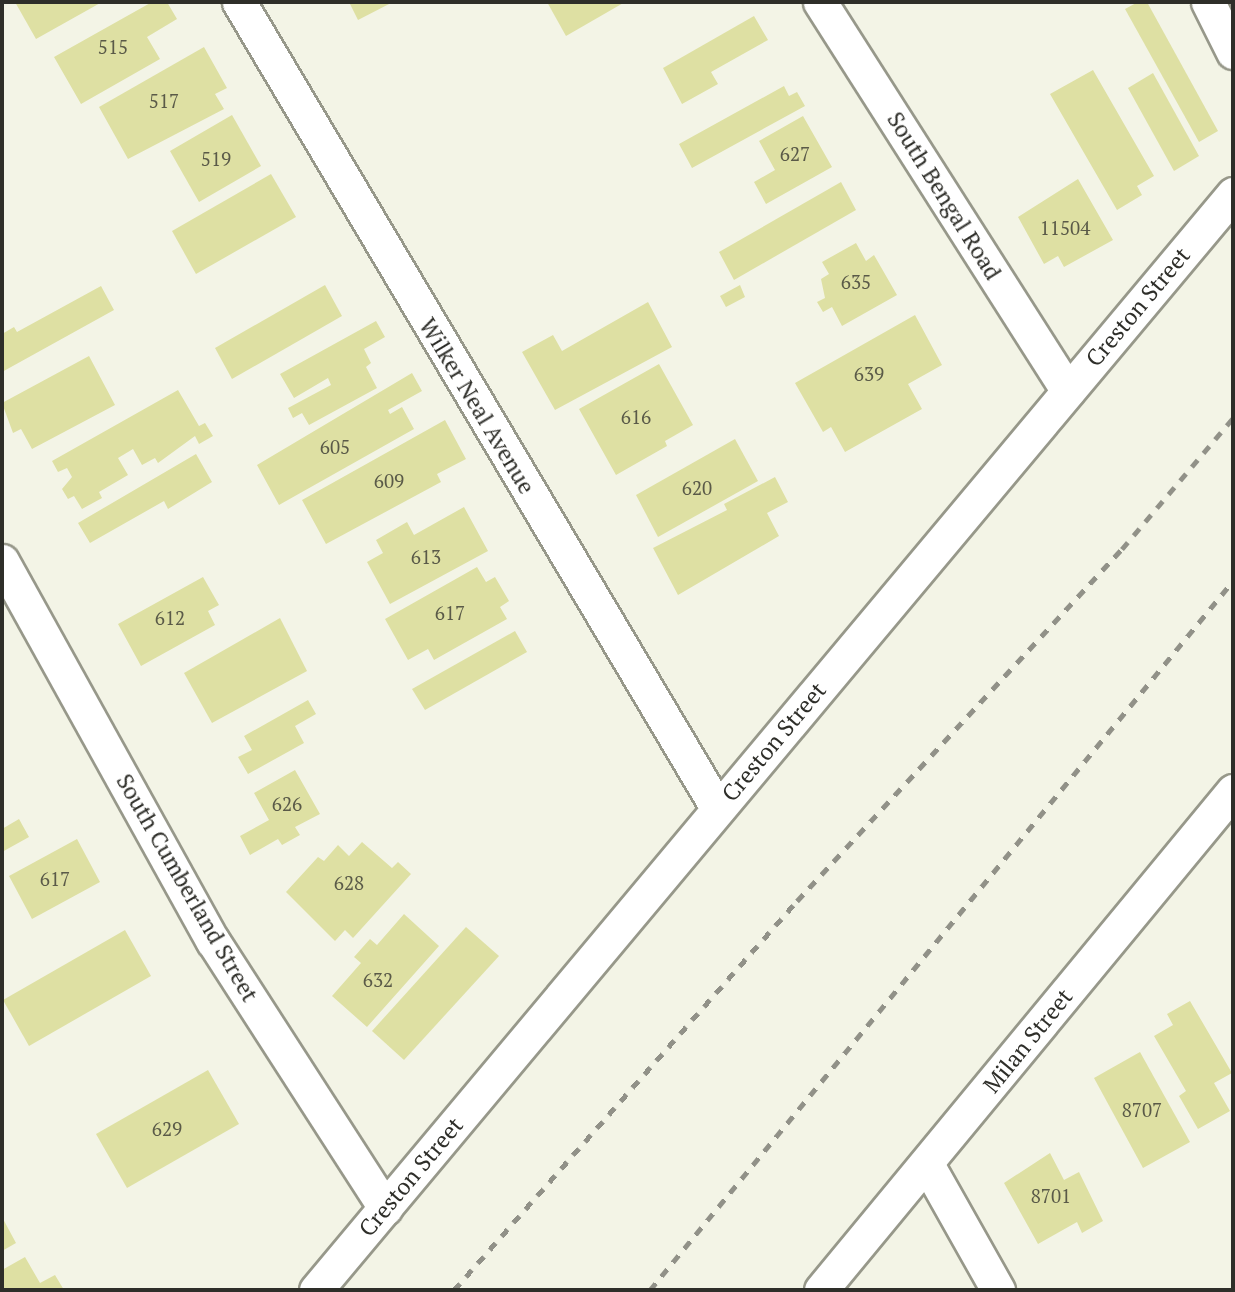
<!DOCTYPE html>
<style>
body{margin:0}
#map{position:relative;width:1235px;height:1292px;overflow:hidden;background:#f3f4e6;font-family:"PT Serif",serif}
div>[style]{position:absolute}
.building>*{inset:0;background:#dee0a3}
.roads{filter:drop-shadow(2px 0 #97988a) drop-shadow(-2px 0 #97988a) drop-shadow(0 2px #97988a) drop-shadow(0 -2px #97988a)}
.minor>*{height:33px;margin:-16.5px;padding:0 16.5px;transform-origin:16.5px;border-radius:16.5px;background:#fff}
.rail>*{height:5px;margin-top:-2.5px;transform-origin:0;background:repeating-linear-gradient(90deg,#919188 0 9px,transparent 0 18px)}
span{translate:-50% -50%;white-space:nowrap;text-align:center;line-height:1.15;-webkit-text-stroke:5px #fff;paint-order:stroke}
.number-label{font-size:19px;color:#5a5a48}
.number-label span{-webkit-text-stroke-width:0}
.street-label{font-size:23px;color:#2e2e29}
.frame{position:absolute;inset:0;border:4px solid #2e2e29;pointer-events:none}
</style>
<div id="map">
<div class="building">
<i style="clip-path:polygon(15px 2px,102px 2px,36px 39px)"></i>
<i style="clip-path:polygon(152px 2px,167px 2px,177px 19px,147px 37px,160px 59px,81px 104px,54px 57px)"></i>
<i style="clip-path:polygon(349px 2px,393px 2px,358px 20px)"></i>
<i style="clip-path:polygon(547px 2px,625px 2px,566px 36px)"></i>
<i style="clip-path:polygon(1138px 2px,1147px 2px,1218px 131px,1199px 142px,1125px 9px)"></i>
<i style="clip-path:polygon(754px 16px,768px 40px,711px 72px,718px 84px,682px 104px,663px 68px)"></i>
<i style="clip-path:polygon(204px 47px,227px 88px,215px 94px,224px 109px,128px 159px,99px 107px)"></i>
<i style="clip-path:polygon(1093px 70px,1154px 176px,1137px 186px,1142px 195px,1117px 210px,1050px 94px)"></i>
<i style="clip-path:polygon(1153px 73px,1199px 156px,1174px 171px,1128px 88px)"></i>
<i style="clip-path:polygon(784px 86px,789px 96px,797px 92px,805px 106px,692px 168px,679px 144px)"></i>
<i style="clip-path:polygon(232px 115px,261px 166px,199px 202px,170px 151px)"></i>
<i style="clip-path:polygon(803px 116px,832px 167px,766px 204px,754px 182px,775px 170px,759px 141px)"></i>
<i style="clip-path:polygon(271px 174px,296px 217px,196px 274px,172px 231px)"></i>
<i style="clip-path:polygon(1078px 179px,1113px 240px,1064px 267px,1058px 256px,1044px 264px,1018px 217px)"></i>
<i style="clip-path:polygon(841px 182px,856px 210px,734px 280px,719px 252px)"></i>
<i style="clip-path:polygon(856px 243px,866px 261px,874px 255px,897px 295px,842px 326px,832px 307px,823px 312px,817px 302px,825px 298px,821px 279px,829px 274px,822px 262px)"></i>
<i style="clip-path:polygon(325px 285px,342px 316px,232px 379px,215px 348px)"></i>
<i style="clip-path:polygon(740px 285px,745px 297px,726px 307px,720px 296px)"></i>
<i style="clip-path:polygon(101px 286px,114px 310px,2px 372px,2px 334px,14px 327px,17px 332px)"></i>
<i style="clip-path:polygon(648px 302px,672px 347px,555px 410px,522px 352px,553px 335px,562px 351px)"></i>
<i style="clip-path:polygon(915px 315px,942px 365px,908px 384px,922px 409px,845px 452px,831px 427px,823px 432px,795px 383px)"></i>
<i style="clip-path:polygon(376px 321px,385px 337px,364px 349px,371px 363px,366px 367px,377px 388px,309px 425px,302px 413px,293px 418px,288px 408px,331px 385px,328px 378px,294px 398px,280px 374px)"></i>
<i style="clip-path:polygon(89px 356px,115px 405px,32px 449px,21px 429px,13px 433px,2px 403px)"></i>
<i style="clip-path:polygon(659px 364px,693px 425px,665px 441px,667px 446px,616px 475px,579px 409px)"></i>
<i style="clip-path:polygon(412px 373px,422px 391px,388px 410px,390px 414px,402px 407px,414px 429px,279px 505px,257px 465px)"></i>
<i style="clip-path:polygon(178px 390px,199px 426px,205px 423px,213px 436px,199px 444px,195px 436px,158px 463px,155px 458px,142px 465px,133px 449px,118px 458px,128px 475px,99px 492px,102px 498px,82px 509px,74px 496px,68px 499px,62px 489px,72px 477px,67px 468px,58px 472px,52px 461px)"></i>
<i style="clip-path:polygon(445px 420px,466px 459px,437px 474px,441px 482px,326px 544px,302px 500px)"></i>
<i style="clip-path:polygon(735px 439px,758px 481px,658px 537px,636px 495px)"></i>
<i style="clip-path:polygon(196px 454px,212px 482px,168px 509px,164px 501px,90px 543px,78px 523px)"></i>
<i style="clip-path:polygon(775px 477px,788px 502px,767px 513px,779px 536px,678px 595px,653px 548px,727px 510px,724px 504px)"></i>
<i style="clip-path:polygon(464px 507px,488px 551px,390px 604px,367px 562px,383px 553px,376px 540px,407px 522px,414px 535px)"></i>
<i style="clip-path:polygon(477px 567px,486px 582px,495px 577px,509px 601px,500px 607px,507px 619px,434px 660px,428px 649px,408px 660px,385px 619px)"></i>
<i style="clip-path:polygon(203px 577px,219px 605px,208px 611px,215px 625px,141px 666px,118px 624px)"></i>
<i style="clip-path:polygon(280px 618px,307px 671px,212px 723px,184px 673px)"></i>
<i style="clip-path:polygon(515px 631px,527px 652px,425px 710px,412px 689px)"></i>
<i style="clip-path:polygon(308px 700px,316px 714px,295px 726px,304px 743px,248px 774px,238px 757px,252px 750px,244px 736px)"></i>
<i style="clip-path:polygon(295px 770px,320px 814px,295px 827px,300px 835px,282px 845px,278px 839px,250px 855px,240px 836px,269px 820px,254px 793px)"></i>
<i style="clip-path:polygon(19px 819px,29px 837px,2px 852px,2px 829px)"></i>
<i style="clip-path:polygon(77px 839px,100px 882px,32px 919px,9px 876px)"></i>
<i style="clip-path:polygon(362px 842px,392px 868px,398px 862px,411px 874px,353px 938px,345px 930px,335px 941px,286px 892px,318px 857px,324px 861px,338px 845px,349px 856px)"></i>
<i style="clip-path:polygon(404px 914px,439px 946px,367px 1027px,332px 996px,361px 963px,354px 957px,370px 939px,377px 945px)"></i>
<i style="clip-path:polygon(466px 927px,499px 956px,404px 1060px,372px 1031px)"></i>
<i style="clip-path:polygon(125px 930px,151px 976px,29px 1046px,3px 1000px)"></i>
<i style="clip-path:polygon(1190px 1001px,1232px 1073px,1214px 1083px,1230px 1111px,1198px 1129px,1179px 1096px,1186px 1091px,1154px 1036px,1173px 1025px,1167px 1014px)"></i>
<i style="clip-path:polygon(1140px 1052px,1190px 1142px,1143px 1168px,1094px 1078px)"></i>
<i style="clip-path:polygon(208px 1070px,239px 1124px,127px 1188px,96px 1134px)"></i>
<i style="clip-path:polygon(1050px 1153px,1064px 1180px,1079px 1172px,1103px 1221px,1082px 1233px,1077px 1222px,1038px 1244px,1004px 1183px)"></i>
<i style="clip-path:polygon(2px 1217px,16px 1243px,2px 1251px)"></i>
<i style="clip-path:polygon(25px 1257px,40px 1283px,55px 1275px,64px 1290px,2px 1290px,2px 1270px)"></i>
</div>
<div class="roads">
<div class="minor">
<i style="left:239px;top:2px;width:938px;rotate:59.31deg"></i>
<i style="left:820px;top:2px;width:461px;rotate:57.5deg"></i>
<i style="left:1208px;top:2px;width:56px;rotate:63.4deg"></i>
<i style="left:2px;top:561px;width:435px;rotate:61deg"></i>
<i style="left:213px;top:941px;width:318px;rotate:57.2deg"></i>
<i style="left:927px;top:1164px;width:145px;rotate:60.6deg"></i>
<i style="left:316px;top:1290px;width:1429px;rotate:-50.08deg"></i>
<i style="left:821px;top:1290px;width:647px;rotate:-50.46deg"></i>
</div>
</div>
<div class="rail">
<i style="left:454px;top:1290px;width:519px;rotate:-48.6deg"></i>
<i style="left:797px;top:901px;width:479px;rotate:-47.3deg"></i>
<i style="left:1122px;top:549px;width:172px;rotate:-49.7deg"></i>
<i style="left:650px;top:1290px;width:918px;rotate:-50.57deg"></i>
</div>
<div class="number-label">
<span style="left:113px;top:47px">515</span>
<span style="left:164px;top:101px">517</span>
<span style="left:795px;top:154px">627</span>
<span style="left:216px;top:159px">519</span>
<span style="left:1065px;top:228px">11504</span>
<span style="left:856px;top:282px">635</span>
<span style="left:869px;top:374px">639</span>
<span style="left:636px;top:417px">616</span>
<span style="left:335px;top:447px">605</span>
<span style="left:389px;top:481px">609</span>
<span style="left:697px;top:488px">620</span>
<span style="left:426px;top:557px">613</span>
<span style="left:450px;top:613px">617</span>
<span style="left:170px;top:618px">612</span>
<span style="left:287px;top:804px">626</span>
<span style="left:55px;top:879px">617</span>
<span style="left:349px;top:883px">628</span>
<span style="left:378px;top:980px">632</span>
<span style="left:1142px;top:1110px">8707</span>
<span style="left:167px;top:1129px">629</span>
<span style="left:1051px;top:1196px">8701</span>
</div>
<div class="street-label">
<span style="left:944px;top:196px;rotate:58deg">South Bengal Road</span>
<span style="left:1138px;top:307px;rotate:-50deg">Creston Street</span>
<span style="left:477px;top:406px;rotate:59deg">Wilker Neal Avenue</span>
<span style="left:774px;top:742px;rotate:-50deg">Creston Street</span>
<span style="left:187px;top:888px;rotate:60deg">South Cumberland Street</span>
<span style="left:1028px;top:1041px;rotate:-51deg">Milan Street</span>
<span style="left:411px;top:1177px;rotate:-50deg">Creston Street</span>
</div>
<div class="frame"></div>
</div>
